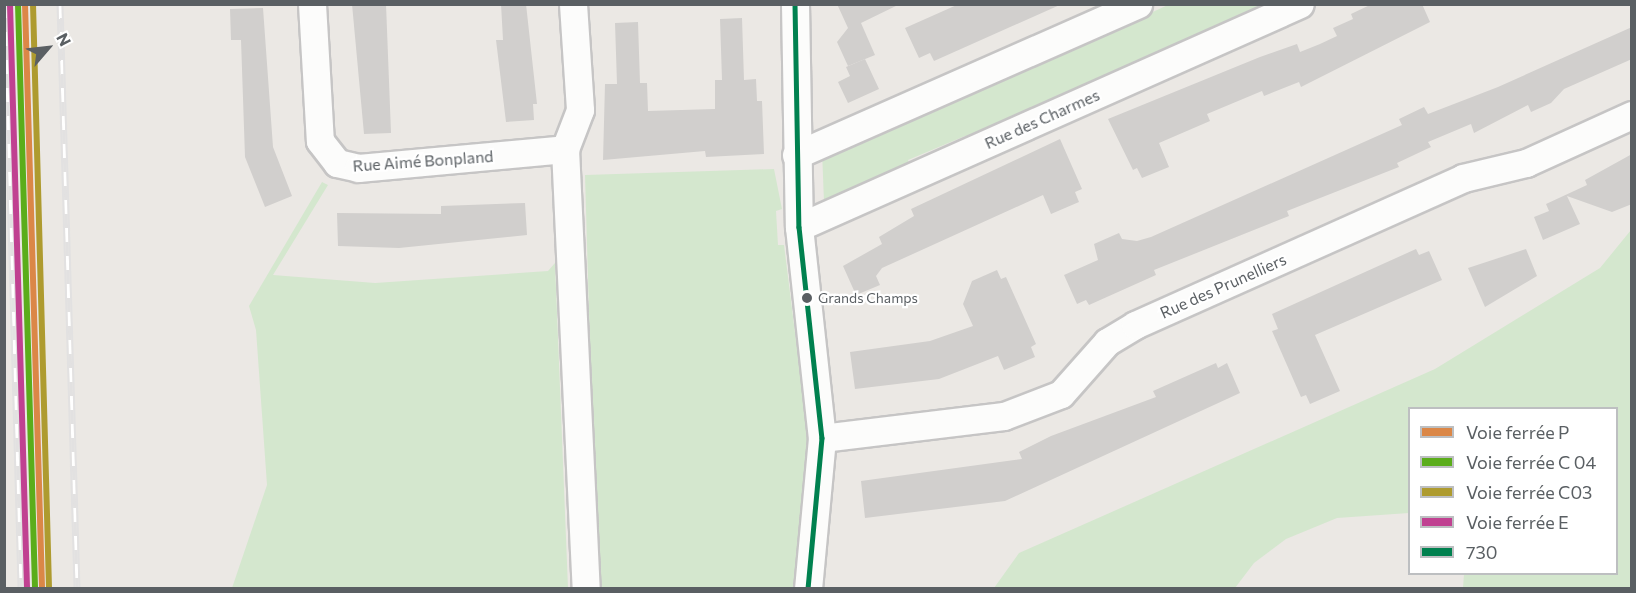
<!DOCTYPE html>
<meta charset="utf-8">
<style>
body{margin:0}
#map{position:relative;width:1636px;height:593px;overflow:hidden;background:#ebe8e4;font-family:Commissioner,sans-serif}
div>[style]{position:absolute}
.green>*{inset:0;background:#d4e7ce}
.building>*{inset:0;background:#d1cfcd}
.roads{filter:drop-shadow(2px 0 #c6c5c5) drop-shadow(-2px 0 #c6c5c5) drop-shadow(0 2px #c6c5c5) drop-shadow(0 -2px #c6c5c5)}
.minor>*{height:27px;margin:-13.5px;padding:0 13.5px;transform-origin:13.5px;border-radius:13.5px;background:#fcfcfb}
.rail>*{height:7px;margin-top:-3.5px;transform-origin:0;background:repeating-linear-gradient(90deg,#fff 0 14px,#e2e1e1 0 28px);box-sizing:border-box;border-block:2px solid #e2e1e1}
.bus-1>*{height:4.5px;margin:-2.25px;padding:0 2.25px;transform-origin:2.25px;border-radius:2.25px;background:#00814f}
.rail-1>*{height:6px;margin:-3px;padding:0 3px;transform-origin:3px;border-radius:3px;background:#db8747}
.rail-2>*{height:6px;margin:-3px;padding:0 3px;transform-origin:3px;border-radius:3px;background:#5bad1b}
.rail-3>*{height:6px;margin:-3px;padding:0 3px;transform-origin:3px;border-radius:3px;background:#ae9b2f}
.rail-4>*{height:6px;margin:-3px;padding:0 3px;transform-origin:3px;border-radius:3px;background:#c04191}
.dots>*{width:16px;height:16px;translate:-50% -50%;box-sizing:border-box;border:3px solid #fff;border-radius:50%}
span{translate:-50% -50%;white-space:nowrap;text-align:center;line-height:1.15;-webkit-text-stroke:4.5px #fff;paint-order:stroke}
.bus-label{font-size:14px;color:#5a5f63}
.left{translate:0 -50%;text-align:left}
.street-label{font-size:16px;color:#5a5f63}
.frame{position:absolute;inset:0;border:6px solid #5a5f63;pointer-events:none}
.legend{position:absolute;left:1408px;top:407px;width:210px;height:168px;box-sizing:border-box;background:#fff;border:2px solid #bdbfc1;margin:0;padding:8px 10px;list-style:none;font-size:18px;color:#5a5f63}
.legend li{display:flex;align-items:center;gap:12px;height:30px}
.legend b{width:30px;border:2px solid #bdbfc1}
.north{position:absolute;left:18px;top:18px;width:60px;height:60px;-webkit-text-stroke:4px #fff;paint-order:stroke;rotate:62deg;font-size:16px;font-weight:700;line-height:24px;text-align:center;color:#5a5f63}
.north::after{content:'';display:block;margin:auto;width:21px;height:27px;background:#5a5f63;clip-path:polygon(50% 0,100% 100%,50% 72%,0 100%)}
</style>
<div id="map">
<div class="green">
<i style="clip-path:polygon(1170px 4px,1264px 5px,1266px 11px,1253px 11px,1195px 35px,1087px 83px,1084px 91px,1079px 87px,974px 134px,973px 141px,965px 136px,908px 160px,911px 169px,824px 202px,822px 151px,949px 103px,949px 94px,958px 99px,1008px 76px,1008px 68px,1015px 74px,1064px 51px,1067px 42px,1074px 47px,1121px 26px,1121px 18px,1129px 23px)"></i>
<i style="clip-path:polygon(774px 169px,782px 209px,776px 211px,778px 245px,784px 245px,809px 444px,794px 588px,597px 588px,585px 175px)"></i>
<i style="clip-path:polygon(322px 182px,328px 185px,273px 275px,375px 283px,548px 271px,555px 263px,568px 588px,232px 588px,267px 485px,256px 330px,249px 306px)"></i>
<i style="clip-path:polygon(1631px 230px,1631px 588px,1463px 588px,1464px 574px,1616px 574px,1616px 408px,1410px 408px,1409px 513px,1337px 518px,1286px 539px,1254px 563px,1235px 588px,994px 588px,1019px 553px,1435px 369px,1600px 268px)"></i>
</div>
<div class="building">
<i style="clip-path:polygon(352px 4px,386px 4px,391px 133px,364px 134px)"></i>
<i style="clip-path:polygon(501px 4px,526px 4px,537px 104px,533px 104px,534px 120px,506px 122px,496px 40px,503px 40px)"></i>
<i style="clip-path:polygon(837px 4px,900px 4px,861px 23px,875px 55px,848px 66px,837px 42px,848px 28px)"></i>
<i style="clip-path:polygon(959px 4px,1062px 4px,934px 61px,930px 53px,919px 58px,905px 28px)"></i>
<i style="clip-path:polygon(1372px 4px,1422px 4px,1430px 22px,1301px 87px,1299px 82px,1264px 96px,1262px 91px,1207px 114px,1210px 121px,1159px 143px,1169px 167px,1142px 178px,1137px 168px,1133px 170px,1108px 119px,1260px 57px,1297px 44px,1300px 52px,1320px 44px,1337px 36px,1333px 28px,1353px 19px,1351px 14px)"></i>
<i style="clip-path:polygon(263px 8px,273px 147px,292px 196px,265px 207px,245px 157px,241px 40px,231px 40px,230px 9px)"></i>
<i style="clip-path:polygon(742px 18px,744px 80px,756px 79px,757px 101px,762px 101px,764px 154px,706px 157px,705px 151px,603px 160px,605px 84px,617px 84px,615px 23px,638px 22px,640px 83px,647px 83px,648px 111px,715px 109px,715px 80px,722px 80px,720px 19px)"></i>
<i style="clip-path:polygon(1632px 27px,1632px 59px,1564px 89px,1551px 103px,1531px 112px,1528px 105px,1474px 133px,1471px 124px,1428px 142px,1431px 147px,1397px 163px,1399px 167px,1287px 211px,1289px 216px,1154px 270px,1156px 275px,1089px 305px,1086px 300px,1077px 304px,1064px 275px,1098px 260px,1094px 244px,1119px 233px,1122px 239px,1137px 241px,1151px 237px,1402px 125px,1399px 119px,1424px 107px,1428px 114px,1498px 87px)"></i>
<i style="clip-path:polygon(865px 59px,879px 89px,848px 103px,838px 82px,850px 76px,846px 67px)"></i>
<i style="clip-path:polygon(1060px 139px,1082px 189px,1075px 192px,1079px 202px,1051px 214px,1043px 195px,882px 268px,876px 276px,880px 285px,856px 295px,843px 266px,882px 244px,879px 237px,914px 216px,911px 209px)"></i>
<i style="clip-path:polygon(1632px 154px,1632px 204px,1612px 212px,1567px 196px,1580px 224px,1543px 240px,1534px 217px,1549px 211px,1546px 204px,1587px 185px,1585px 180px)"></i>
<i style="clip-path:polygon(525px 203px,527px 235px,399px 248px,338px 246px,337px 213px,441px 214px,441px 206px)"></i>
<i style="clip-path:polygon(1416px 249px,1419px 255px,1429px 251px,1442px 280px,1315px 335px,1340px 391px,1310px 404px,1306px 395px,1301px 397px,1272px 331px,1278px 329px,1272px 314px)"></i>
<i style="clip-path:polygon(1526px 249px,1537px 276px,1485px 307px,1468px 268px)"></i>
<i style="clip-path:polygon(997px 270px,1001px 279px,1006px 277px,1036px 344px,1031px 347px,1035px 357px,1004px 370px,998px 356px,939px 379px,855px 389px,850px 352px,930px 341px,973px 326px,963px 304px,972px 281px)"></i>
<i style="clip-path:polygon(1216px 363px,1218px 368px,1227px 363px,1240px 393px,1005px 501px,865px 518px,861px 481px,1022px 459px,1019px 452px,1051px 436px,1156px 397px,1153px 391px)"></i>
</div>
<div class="roads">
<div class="minor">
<i style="left:312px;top:4px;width:137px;rotate:86.7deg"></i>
<i style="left:320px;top:141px;width:28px;rotate:52deg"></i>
<i style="left:337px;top:163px;width:22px;rotate:13deg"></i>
<i style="left:358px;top:168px;width:208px;rotate:-5.2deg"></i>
<i style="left:573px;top:4px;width:106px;rotate:86.2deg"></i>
<i style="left:580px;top:110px;width:42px;rotate:111deg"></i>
<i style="left:565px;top:149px;width:440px;rotate:87.3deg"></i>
<i style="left:795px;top:4px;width:223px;rotate:89deg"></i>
<i style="left:799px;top:227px;width:212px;rotate:83.8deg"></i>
<i style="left:822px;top:438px;width:151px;rotate:95.3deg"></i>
<i style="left:796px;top:155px;width:374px;rotate:-23.8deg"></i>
<i style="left:799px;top:227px;width:548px;rotate:-23.99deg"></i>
<i style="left:822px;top:438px;width:183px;rotate:-6.9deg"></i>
<i style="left:1004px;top:416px;width:61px;rotate:-21.1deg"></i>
<i style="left:1061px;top:394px;width:69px;rotate:-48.5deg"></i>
<i style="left:1107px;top:342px;width:33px;rotate:-31deg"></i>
<i style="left:1135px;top:325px;width:359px;rotate:-24.1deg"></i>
<i style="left:1463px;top:178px;width:65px;rotate:-13.4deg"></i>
<i style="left:1526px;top:163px;width:116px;rotate:-24.4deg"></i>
</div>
</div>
<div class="rail">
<i style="left:5px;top:4px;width:584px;rotate:88.43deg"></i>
<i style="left:60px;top:4px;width:584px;rotate:88.33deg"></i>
</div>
<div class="bus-1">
<i style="left:795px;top:4px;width:223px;rotate:89deg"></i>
<i style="left:799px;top:227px;width:212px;rotate:83.8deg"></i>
<i style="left:822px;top:438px;width:151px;rotate:95.3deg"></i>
</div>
<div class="rail-1">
<i style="left:25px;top:4px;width:584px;rotate:88.33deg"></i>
</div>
<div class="rail-2">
<i style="left:18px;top:4px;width:584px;rotate:88.33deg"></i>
</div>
<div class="rail-3">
<i style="left:33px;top:4px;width:584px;rotate:88.43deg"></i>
</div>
<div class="rail-4">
<i style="left:10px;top:4px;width:584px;rotate:88.33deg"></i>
</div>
<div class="dots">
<i style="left:807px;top:298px;background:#5a5f63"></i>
</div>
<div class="bus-label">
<span class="left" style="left:818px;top:298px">Grands Champs</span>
</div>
<div class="street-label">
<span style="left:1042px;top:119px;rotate:-24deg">Rue des Charmes</span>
<span style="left:423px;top:161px;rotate:-4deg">Rue Aimé Bonpland</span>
<span style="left:1223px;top:286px;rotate:-24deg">Rue des Prunelliers</span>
</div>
<div class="frame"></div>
<ul class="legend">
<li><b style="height:8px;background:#db8747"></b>Voie ferrée P</li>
<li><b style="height:8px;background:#5bad1b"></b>Voie ferrée C 04</li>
<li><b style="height:8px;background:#ae9b2f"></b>Voie ferrée C03</li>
<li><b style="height:8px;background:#c04191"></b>Voie ferrée E</li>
<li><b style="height:8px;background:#00814f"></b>730</li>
</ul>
<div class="north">N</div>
</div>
